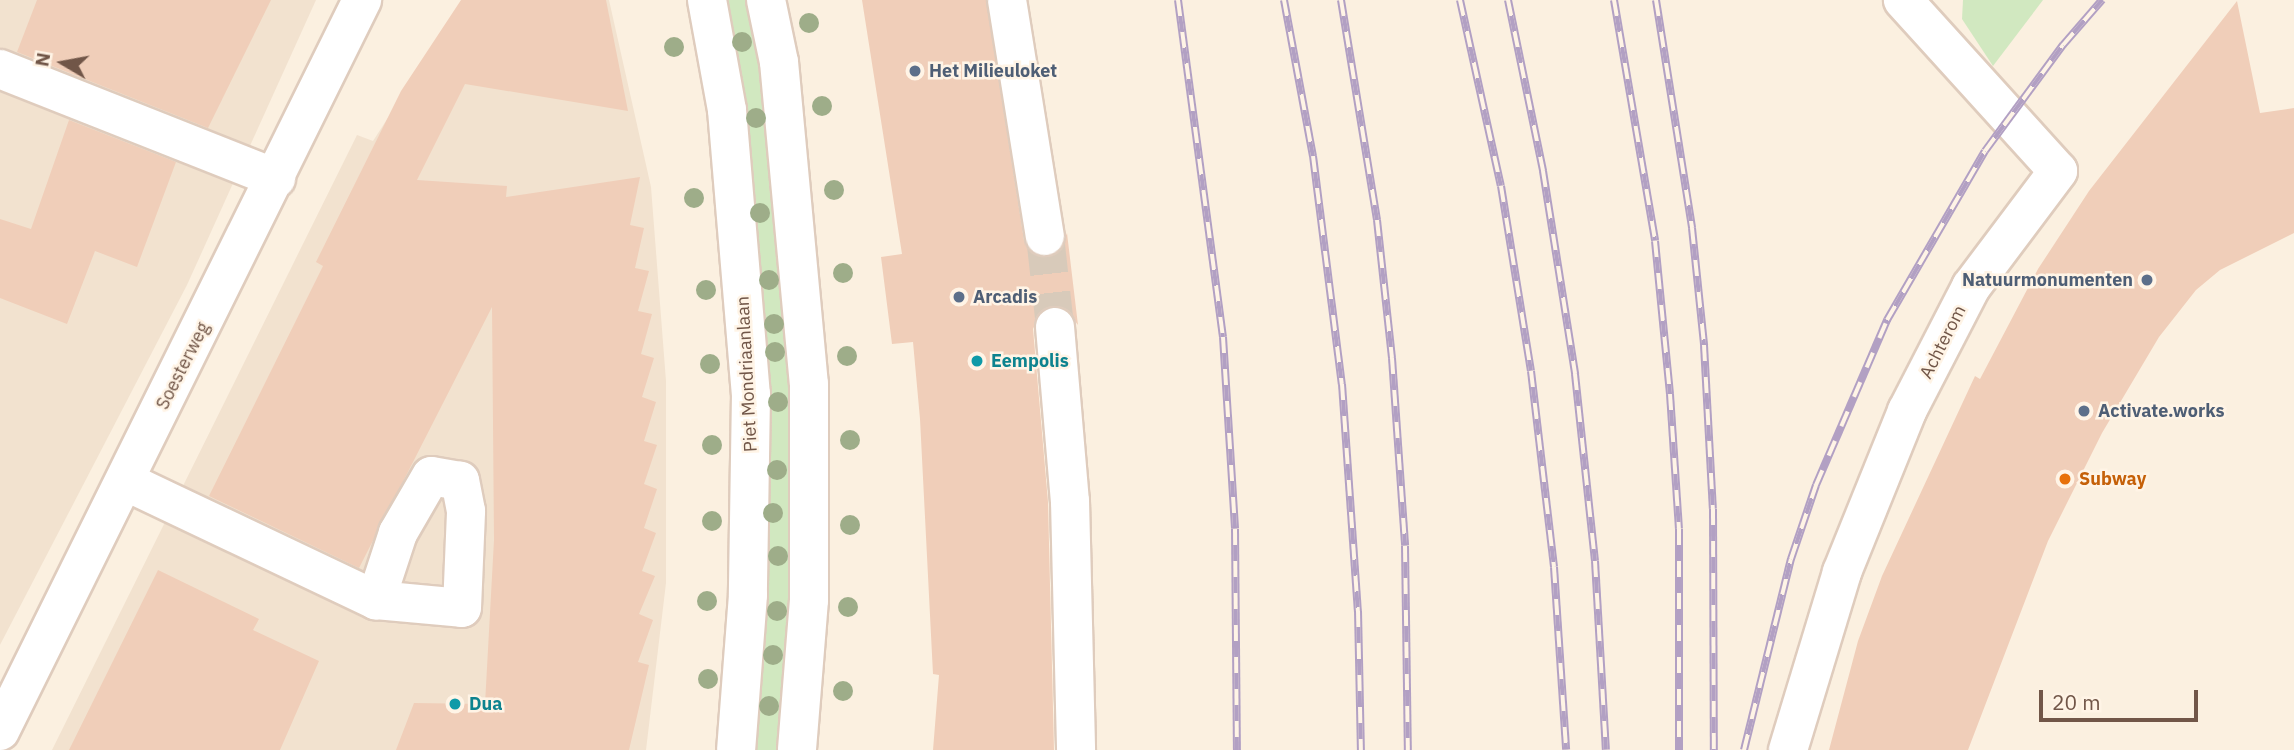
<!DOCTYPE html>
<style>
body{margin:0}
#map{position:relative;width:2294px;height:750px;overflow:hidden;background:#fbf0e0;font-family:"IBM Plex Sans",sans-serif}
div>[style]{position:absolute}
.residential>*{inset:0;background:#f2e2cf}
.green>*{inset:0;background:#d1e8c0}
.building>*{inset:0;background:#f0ceb9}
.minor-tunnel>*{height:38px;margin-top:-19px;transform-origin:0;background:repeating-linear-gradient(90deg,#d8caba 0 38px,transparent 0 57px)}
.roads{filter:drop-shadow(2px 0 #dfccbd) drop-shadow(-2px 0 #dfccbd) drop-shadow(0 2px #dfccbd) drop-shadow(0 -2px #dfccbd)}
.minor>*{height:38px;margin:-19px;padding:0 19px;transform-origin:19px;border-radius:19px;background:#fff}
.rail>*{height:8px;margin-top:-4px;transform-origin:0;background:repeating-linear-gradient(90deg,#fff4e6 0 16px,#b2a0c3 0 32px);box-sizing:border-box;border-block:2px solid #b2a0c3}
.trees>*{width:20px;height:20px;margin:-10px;border-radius:50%;background:#9ead89}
.dots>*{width:19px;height:19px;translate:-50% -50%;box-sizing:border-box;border:4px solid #fff4e6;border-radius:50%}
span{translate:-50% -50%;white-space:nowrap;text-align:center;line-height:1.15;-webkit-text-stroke:5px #fff4e6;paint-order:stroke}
.service-label{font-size:18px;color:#4e5e75;font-weight:700}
.left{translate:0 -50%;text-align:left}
.right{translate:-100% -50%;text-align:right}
.street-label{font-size:18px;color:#715648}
.culture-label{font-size:18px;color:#0d838f;font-weight:700}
.food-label{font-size:18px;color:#c56008;font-weight:700}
.north{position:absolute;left:28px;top:28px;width:70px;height:70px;-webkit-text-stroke:5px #fff4e6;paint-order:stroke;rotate:280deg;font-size:19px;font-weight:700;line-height:28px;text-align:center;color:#715648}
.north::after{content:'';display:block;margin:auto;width:24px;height:32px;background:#715648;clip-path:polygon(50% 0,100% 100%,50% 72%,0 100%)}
.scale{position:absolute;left:2039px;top:690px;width:159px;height:32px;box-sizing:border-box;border:4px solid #715648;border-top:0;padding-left:9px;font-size:21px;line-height:24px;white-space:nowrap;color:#715648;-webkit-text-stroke:5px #fff4e6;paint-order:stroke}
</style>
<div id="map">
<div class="residential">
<i style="clip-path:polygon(0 0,316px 0,187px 285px,0 645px)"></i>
<i style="clip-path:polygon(464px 0,609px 0,651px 187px,666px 381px,666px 583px,646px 750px,52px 750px,357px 135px,373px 141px)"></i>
</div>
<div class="green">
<i style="clip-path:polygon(721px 0,749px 0,761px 59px,789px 335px,795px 543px,777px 750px,751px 750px)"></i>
<i style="clip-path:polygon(1963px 0,2043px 0,1993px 66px,1962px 19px)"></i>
</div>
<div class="building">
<i style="clip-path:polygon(37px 0,271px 0,208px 128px,17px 52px)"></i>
<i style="clip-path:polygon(461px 0,606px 0,628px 111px,465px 84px,417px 180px,507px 186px,506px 197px,640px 177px,630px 225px,644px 228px,635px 268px,649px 271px,638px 311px,652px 314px,641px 354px,654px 358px,642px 397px,656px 402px,644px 441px,657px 445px,644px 484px,657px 489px,644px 528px,656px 533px,642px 571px,655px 576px,639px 614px,653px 620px,638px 662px,649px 665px,629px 750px,396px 750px,414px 703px,485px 704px,494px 540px,492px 307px,359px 568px,209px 496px,323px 266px,316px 262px,401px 91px)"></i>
<i style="clip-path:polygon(862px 0,986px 0,1024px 240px,1037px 256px,1049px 257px,1059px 252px,1067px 233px,1078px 325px,1065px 308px,1054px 305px,1042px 310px,1033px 329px,1048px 502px,1054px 750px,933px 750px,939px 675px,933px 674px,920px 419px,913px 342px,892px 344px,881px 257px,902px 254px)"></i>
<i style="clip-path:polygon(2237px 1px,2260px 113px,2294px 108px,2294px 233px,2220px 270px,2196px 290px,2159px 337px,2102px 433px,2048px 541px,1968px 750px,1829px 750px,1858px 641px,1882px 576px,1975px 376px,1980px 379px,2038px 269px,2089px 191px)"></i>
<i style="clip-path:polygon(69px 120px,176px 162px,137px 267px,95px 251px,67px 324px,0 298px,0 219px,31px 229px)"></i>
<i style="clip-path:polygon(158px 570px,259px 619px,253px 630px,319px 661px,280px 750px,69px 750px)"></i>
</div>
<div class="minor-tunnel">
<i style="left:1045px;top:236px;width:92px;rotate:83.7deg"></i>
</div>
<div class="roads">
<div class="minor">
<i style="left:707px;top:0;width:112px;rotate:79.7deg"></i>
<i style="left:727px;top:110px;width:285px;rotate:85.2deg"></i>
<i style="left:751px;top:394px;width:201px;rotate:90.9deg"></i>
<i style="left:748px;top:595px;width:155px;rotate:94.4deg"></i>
<i style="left:766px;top:0;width:63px;rotate:78.2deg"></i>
<i style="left:779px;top:62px;width:323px;rotate:84.7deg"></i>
<i style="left:809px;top:384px;width:216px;rotate:90deg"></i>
<i style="left:809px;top:600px;width:150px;rotate:94.6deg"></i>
<i style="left:1007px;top:0;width:239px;rotate:80.9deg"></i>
<i style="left:0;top:69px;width:297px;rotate:21.6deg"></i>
<i style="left:1055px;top:327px;width:175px;rotate:85.1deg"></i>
<i style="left:1070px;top:501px;width:249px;rotate:88.6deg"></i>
<i style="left:125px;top:481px;width:278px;rotate:25.4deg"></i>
<i style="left:376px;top:600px;width:86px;rotate:5.3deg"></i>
<i style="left:462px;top:608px;width:97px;rotate:-87.6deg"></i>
<i style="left:466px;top:511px;width:31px;rotate:-101deg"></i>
<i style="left:460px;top:481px;width:29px;rotate:-170deg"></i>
<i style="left:431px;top:476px;width:66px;rotate:120.1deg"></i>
<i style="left:398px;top:533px;width:71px;rotate:108.2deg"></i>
<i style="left:0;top:731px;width:816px;rotate:-63.65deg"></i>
<i style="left:1788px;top:750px;width:186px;rotate:-73.1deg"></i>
<i style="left:1842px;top:572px;width:174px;rotate:-68deg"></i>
<i style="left:1907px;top:411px;width:140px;rotate:-62.7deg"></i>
<i style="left:1971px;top:287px;width:145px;rotate:-53.1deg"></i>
<i style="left:2058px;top:171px;width:231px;rotate:-132.2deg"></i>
</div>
</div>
<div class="rail">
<i style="left:1178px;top:0;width:340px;rotate:82.4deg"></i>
<i style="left:1223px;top:337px;width:192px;rotate:86.4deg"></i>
<i style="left:1235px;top:529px;width:221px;rotate:89.5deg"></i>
<i style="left:1284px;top:0;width:159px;rotate:79.5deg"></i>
<i style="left:1313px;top:156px;width:230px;rotate:82.8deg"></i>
<i style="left:1342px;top:384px;width:228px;rotate:86deg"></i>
<i style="left:1358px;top:611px;width:139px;rotate:88.8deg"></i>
<i style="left:1341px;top:0;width:223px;rotate:80.7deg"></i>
<i style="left:1377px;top:220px;width:139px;rotate:83.8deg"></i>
<i style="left:1392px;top:358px;width:188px;rotate:86deg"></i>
<i style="left:1405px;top:546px;width:204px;rotate:89.2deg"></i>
<i style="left:1460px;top:0;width:190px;rotate:77.6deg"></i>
<i style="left:1501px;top:186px;width:187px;rotate:80.8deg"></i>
<i style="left:1531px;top:371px;width:197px;rotate:83.3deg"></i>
<i style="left:1554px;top:567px;width:183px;rotate:86.2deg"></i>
<i style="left:1508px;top:0;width:175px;rotate:78.4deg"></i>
<i style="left:1543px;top:171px;width:206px;rotate:81deg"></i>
<i style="left:1575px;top:374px;width:188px;rotate:83.9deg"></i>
<i style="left:1595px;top:561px;width:189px;rotate:86.7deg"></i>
<i style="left:1614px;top:0;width:244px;rotate:80.3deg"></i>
<i style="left:1655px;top:241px;width:154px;rotate:84.4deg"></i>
<i style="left:1670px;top:394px;width:135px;rotate:86.2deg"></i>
<i style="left:1679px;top:529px;width:221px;rotate:90deg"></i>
<i style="left:1656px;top:0;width:231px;rotate:81deg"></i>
<i style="left:1692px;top:228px;width:118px;rotate:84.1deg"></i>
<i style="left:1704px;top:345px;width:164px;rotate:86.9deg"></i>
<i style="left:1713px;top:509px;width:241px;rotate:89.8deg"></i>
<i style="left:1744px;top:750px;width:197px;rotate:-76.2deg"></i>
<i style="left:1791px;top:559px;width:78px;rotate:-71.3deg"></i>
<i style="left:1816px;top:485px;width:180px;rotate:-66.7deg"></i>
<i style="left:1887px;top:320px;width:195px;rotate:-59.9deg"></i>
<i style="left:1985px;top:151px;width:132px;rotate:-53.7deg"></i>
<i style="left:2063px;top:45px;width:60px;rotate:-49.1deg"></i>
</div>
<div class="trees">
<i style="left:809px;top:23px"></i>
<i style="left:742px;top:42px"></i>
<i style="left:674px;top:47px"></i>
<i style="left:822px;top:106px"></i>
<i style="left:756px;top:118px"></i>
<i style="left:834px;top:190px"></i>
<i style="left:694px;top:198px"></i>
<i style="left:760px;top:213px"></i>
<i style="left:843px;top:273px"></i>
<i style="left:769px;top:280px"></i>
<i style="left:706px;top:290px"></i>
<i style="left:774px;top:324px"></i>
<i style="left:775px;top:352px"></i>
<i style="left:847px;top:356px"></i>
<i style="left:710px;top:364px"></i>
<i style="left:778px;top:402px"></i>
<i style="left:850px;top:440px"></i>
<i style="left:712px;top:445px"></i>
<i style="left:777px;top:470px"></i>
<i style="left:773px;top:513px"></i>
<i style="left:712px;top:521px"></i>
<i style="left:850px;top:525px"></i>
<i style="left:778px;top:556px"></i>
<i style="left:707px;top:601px"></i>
<i style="left:848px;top:607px"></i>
<i style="left:777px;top:611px"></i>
<i style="left:773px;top:655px"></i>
<i style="left:708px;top:679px"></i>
<i style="left:843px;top:691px"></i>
<i style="left:769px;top:706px"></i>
</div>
<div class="dots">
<i style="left:915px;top:71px;background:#5c6f8a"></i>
<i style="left:2147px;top:280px;background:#5c6f8a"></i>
<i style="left:959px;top:297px;background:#5c6f8a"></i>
<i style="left:977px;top:361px;background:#0f9aa8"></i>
<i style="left:2084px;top:411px;background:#5c6f8a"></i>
<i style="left:2065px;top:479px;background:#e8710a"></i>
<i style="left:455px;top:704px;background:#0f9aa8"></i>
</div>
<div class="service-label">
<span class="left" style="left:929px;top:71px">Het Milieuloket</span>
<span class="right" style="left:2133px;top:280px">Natuurmonumenten</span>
<span class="left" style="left:973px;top:297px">Arcadis</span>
<span class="left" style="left:2098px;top:411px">Activate.works</span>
</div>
<div class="street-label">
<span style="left:1943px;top:342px;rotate:-63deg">Achterom</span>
<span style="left:183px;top:366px;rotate:-63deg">Soesterweg</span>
<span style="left:747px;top:374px;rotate:-93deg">Piet Mondriaanlaan</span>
</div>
<div class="culture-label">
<span class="left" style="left:991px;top:361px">Eempolis</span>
<span class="left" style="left:469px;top:704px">Dua</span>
</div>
<div class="food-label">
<span class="left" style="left:2079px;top:479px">Subway</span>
</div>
<div class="north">N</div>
<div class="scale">20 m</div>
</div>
